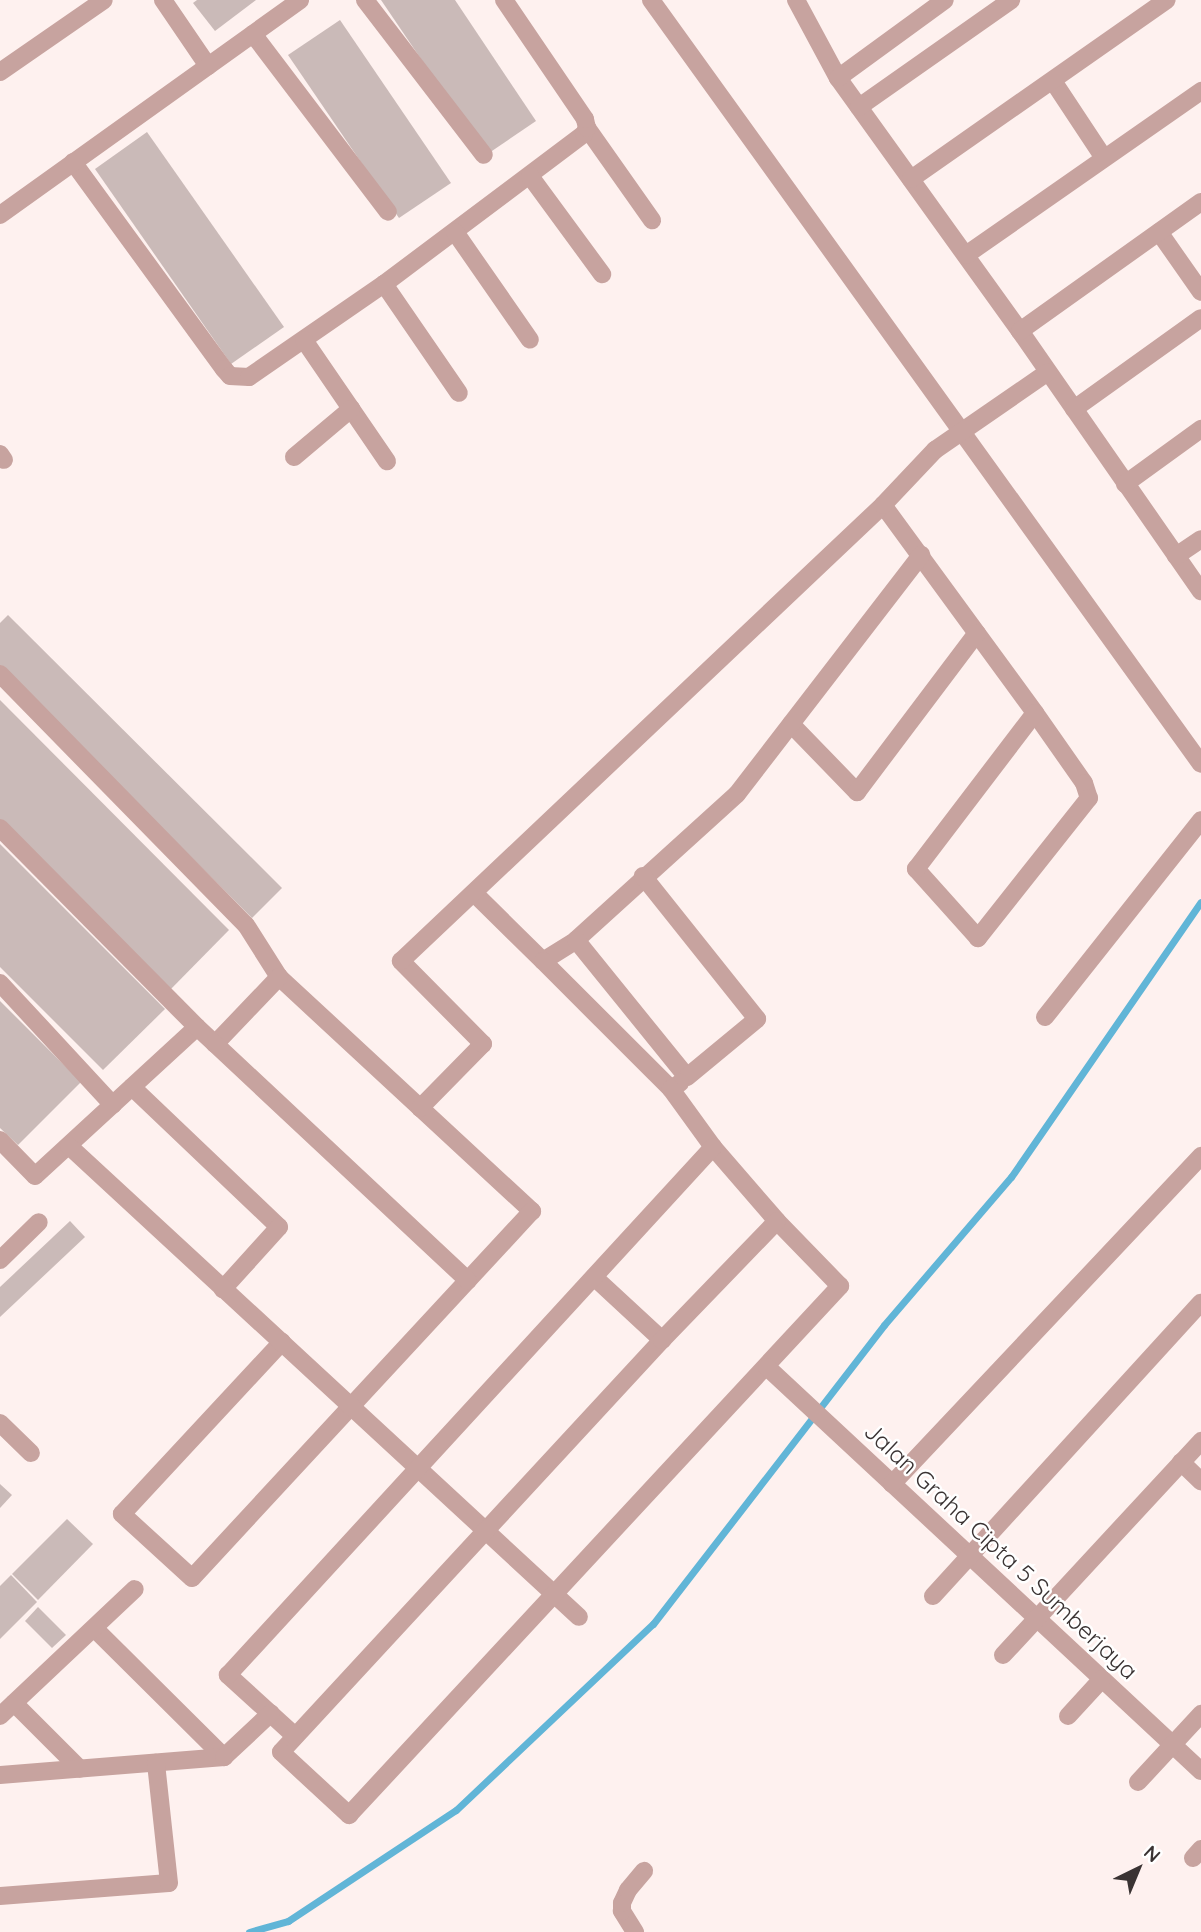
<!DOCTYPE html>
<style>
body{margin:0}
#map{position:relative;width:1201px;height:1932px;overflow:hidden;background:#fef1ef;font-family:Quicksand,sans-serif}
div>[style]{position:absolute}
.stream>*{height:7px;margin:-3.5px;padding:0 3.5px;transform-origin:3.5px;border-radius:3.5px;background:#61b5d7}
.building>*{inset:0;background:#cabab8}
.minor>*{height:18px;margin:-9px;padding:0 9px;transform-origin:9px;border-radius:9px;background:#c7a39f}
span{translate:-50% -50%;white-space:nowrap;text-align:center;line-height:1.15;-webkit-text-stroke:5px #fff;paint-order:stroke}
.street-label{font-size:24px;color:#3a3333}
.north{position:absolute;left:1103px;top:1834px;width:70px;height:70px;-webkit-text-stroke:5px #fff;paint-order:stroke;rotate:43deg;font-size:19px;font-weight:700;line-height:28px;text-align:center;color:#3a3333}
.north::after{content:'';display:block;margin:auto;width:24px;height:32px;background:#3a3333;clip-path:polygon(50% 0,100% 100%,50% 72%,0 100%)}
</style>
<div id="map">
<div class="stream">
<i style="left:249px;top:1932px;width:41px;rotate:-15.8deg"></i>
<i style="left:288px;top:1921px;width:201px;rotate:-33.5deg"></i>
<i style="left:456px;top:1810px;width:271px;rotate:-43.4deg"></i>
<i style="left:653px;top:1624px;width:378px;rotate:-52.3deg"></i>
<i style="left:884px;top:1325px;width:195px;rotate:-49.4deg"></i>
<i style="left:1011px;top:1177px;width:334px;rotate:-55.4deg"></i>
</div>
<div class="building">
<i style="clip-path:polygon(197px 0,256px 0,215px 31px,193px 3px)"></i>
<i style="clip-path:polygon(381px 0,455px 0,536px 121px,486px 155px)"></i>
<i style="clip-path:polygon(340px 20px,451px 183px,399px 218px,288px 55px)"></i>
<i style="clip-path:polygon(147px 132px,284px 327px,231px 364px,95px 169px)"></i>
<i style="clip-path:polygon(8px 615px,282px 888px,252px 918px,0 666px,0 623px)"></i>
<i style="clip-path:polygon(0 700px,229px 930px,169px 991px,0 821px)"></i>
<i style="clip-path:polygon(0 844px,165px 1009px,103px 1070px,0 967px)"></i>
<i style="clip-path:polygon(0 1001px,81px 1082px,18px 1145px,0 1128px)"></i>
<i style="clip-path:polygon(70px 1221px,85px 1237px,0 1317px,0 1287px)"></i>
<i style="clip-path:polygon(0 1484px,12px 1495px,0 1508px)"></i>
<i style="clip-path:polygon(67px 1519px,93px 1544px,38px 1600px,12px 1574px)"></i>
<i style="clip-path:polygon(11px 1575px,37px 1602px,0 1639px,0 1586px)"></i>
<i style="clip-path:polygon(38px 1607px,66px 1635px,52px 1648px,25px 1621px)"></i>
</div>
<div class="minor">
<i style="left:163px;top:0;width:80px;rotate:55.7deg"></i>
<i style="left:365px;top:0;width:195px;rotate:52.5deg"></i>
<i style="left:651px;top:0;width:941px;rotate:54.25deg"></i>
<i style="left:796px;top:0;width:89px;rotate:61.7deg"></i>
<i style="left:838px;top:78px;width:312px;rotate:54.3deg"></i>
<i style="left:1020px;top:331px;width:317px;rotate:55.2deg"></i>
<i style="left:253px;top:34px;width:223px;rotate:52.8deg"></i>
<i style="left:0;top:72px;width:126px;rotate:-34.7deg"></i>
<i style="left:838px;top:78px;width:132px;rotate:-36.1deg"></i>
<i style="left:1053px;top:81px;width:92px;rotate:56.5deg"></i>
<i style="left:859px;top:107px;width:186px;rotate:-35.1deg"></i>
<i style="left:587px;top:128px;width:113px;rotate:54.8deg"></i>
<i style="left:73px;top:162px;width:256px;rotate:53.9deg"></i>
<i style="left:224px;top:369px;width:9px;rotate:49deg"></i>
<i style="left:230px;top:376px;width:19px;rotate:3deg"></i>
<i style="left:249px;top:377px;width:164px;rotate:-34.6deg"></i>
<i style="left:384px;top:284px;width:250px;rotate:-36.9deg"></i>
<i style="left:584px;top:134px;width:7px;rotate:-63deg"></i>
<i style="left:587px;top:128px;width:9px;rotate:-103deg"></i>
<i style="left:585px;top:119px;width:144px;rotate:-124.2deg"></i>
<i style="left:530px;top:176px;width:122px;rotate:53.7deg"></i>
<i style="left:911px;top:179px;width:312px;rotate:-35deg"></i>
<i style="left:0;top:215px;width:369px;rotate:-35.6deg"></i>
<i style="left:455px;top:232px;width:131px;rotate:55.2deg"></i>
<i style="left:1159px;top:232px;width:73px;rotate:55deg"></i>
<i style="left:966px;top:255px;width:287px;rotate:-34.9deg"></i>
<i style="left:384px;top:284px;width:132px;rotate:55.5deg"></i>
<i style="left:1020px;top:331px;width:222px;rotate:-35.5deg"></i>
<i style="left:304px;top:340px;width:147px;rotate:55.6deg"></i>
<i style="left:1074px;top:409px;width:156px;rotate:-35.6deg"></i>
<i style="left:0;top:454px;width:7px;rotate:56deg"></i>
<i style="left:294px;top:457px;width:75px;rotate:-40.1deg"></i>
<i style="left:1125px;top:484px;width:94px;rotate:-35.9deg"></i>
<i style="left:883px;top:505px;width:258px;rotate:53.8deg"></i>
<i style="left:1035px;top:713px;width:85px;rotate:55deg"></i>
<i style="left:1084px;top:783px;width:16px;rotate:72deg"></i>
<i style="left:1089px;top:798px;width:179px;rotate:128.4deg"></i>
<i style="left:978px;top:938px;width:93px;rotate:-131.9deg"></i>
<i style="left:916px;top:869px;width:196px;rotate:-52.7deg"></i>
<i style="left:1176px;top:556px;width:30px;rotate:-34deg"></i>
<i style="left:0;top:674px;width:351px;rotate:45.6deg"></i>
<i style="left:246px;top:925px;width:62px;rotate:57.6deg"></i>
<i style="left:279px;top:977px;width:345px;rotate:42.8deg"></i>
<i style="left:532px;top:1211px;width:500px;rotate:132.81deg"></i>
<i style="left:192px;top:1578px;width:95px;rotate:-137.6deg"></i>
<i style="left:122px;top:1514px;width:235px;rotate:-47.1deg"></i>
<i style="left:791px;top:724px;width:95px;rotate:45.9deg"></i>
<i style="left:857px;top:792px;width:199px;rotate:-53deg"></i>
<i style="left:0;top:828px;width:280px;rotate:45.3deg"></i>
<i style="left:475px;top:894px;width:95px;rotate:44.6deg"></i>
<i style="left:543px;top:961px;width:39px;rotate:-32deg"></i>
<i style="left:576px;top:940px;width:217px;rotate:-42.2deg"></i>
<i style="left:737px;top:794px;width:302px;rotate:-52.4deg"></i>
<i style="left:576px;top:940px;width:176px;rotate:51deg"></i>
<i style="left:687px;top:1077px;width:91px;rotate:-39.6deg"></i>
<i style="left:757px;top:1019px;width:183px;rotate:-128.6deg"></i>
<i style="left:543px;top:961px;width:181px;rotate:45deg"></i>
<i style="left:671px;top:1089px;width:11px;rotate:-34deg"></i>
<i style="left:0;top:983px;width:166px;rotate:47.2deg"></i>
<i style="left:1045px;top:1017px;width:251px;rotate:-51.6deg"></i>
<i style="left:215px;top:1044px;width:93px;rotate:-46.3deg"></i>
<i style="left:132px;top:1087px;width:203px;rotate:43.6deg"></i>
<i style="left:279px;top:1227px;width:84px;rotate:132.1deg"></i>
<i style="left:420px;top:1108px;width:90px;rotate:-45.5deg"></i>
<i style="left:483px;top:1044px;width:117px;rotate:-134.7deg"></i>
<i style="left:401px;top:961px;width:664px;rotate:-43.41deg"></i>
<i style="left:883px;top:505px;width:76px;rotate:-46.6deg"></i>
<i style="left:935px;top:450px;width:137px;rotate:-34.6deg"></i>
<i style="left:0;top:1140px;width:50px;rotate:45.8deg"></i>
<i style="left:35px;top:1176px;width:220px;rotate:-42.6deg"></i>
<i style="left:197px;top:1027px;width:371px;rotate:43.1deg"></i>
<i style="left:69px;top:1146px;width:694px;rotate:42.72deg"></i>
<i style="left:0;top:1260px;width:54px;rotate:-44.3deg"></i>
<i style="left:594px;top:1277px;width:93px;rotate:42.8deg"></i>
<i style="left:662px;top:1340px;width:561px;rotate:132.76deg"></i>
<i style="left:281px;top:1752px;width:93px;rotate:42.8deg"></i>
<i style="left:349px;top:1815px;width:722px;rotate:-47.13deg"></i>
<i style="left:840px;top:1286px;width:91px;rotate:-134.1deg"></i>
<i style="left:777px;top:1221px;width:98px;rotate:-130.9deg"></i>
<i style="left:713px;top:1147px;width:72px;rotate:-125.9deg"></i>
<i style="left:662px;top:1340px;width:165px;rotate:-46deg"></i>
<i style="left:767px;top:1367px;width:593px;rotate:42.95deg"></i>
<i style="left:0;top:1423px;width:43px;rotate:44.1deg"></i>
<i style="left:1181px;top:1462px;width:28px;rotate:44deg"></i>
<i style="left:892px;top:1484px;width:451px;rotate:-46.7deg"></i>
<i style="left:933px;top:1596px;width:397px;rotate:-47.6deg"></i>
<i style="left:95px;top:1629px;width:182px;rotate:44.8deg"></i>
<i style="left:1003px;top:1655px;width:292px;rotate:-47.2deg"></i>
<i style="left:14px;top:1703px;width:93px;rotate:45deg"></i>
<i style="left:0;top:1716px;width:185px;rotate:-43.3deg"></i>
<i style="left:1068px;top:1716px;width:50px;rotate:-47.4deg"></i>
<i style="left:295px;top:1736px;width:91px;rotate:-137.7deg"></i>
<i style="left:228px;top:1675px;width:717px;rotate:-47.43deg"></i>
<i style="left:0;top:1775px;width:225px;rotate:-4.6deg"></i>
<i style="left:224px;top:1757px;width:64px;rotate:-43.1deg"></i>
<i style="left:1138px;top:1782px;width:93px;rotate:-47.2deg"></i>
<i style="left:1193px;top:1858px;width:12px;rotate:-48deg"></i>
<i style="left:0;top:1896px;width:169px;rotate:-4.4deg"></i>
<i style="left:169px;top:1883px;width:121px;rotate:-96.2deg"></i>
<i style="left:635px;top:1932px;width:25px;rotate:-122deg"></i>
<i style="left:622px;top:1911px;width:8px;rotate:-90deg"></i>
<i style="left:622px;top:1903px;width:14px;rotate:-65deg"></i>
<i style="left:628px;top:1890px;width:25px;rotate:-50deg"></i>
</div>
<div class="street-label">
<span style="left:1001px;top:1551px;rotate:43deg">Jalan Graha Cipta 5 Sumberjaya</span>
</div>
<div class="north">N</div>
</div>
